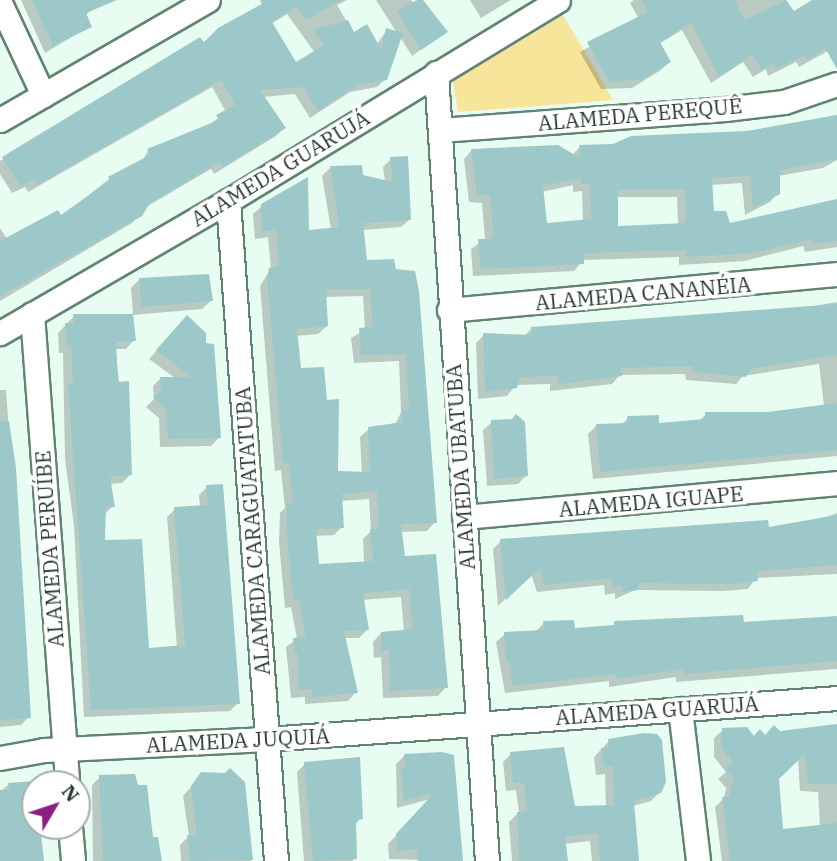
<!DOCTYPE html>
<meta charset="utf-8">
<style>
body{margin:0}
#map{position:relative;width:837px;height:861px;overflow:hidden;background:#e7fdf2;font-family:"IBM Plex Serif",serif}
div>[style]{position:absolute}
.green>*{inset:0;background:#f7e69a}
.shadow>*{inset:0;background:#0003}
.building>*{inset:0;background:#9dc8c9}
.roads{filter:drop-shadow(2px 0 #628374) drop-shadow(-2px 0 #628374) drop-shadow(0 2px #628374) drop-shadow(0 -2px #628374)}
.minor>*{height:23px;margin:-11.5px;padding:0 11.5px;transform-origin:11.5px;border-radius:11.5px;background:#fff}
span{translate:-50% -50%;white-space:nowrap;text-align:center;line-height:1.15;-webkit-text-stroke:7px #fff;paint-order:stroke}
.street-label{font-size:21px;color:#283630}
.north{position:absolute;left:21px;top:770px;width:70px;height:70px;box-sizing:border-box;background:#fff;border:2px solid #a9afac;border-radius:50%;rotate:51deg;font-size:19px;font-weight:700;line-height:28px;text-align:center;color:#283630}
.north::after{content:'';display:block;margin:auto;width:24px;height:32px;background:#8c1f83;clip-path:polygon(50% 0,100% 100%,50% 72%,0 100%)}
</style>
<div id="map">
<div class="green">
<i style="clip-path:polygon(563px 15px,613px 100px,458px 112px,453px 81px)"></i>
</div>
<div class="shadow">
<i style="clip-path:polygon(21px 0,88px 0,92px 9px,85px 16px,90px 26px,45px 53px)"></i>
<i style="clip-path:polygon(evenodd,268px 0,347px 0,337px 5px,354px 34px,377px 44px,387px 30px,397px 33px,376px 0,411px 0,414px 4px,422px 0,446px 31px,412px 56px,400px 37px,386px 79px,377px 87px,350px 92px,310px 118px,295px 94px,262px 97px,284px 128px,276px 136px,214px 174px,211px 169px,146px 207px,132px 223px,0 301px,0 228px,7px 239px,60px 218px,109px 179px,142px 161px,148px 151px,209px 125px,226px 112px,212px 87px,28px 192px,25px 187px,12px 193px,0 174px,0 161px,203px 45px,268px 0,287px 14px,315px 53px,295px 65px,271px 24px,287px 14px)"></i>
<i style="clip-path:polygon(470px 0,511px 0,481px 18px)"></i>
<i style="clip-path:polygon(634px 0,786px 0,794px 13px,816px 0,837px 0,837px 46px,799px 67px,796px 62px,768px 76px,766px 69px,753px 77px,743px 62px,711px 83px,682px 30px,659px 44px,669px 62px,661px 70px,632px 88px,601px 89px,580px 52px,639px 19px,630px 3px)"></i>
<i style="clip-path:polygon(evenodd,837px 115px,837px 160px,823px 168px,778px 176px,778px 193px,770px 202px,745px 215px,742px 183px,711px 185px,713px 213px,729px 225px,837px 201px,837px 247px,805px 252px,803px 246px,745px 261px,679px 265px,679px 257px,583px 260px,574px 271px,473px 276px,471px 249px,485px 239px,482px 203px,469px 202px,464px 159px,472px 150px,572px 155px,580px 147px,747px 133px,837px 115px,573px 185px,573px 192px,582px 191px,583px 221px,545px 225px,542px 192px,573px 185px,837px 115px,617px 197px,677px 197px,678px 225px,616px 228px,617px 197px)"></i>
<i style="clip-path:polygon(evenodd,391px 159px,410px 219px,401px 227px,362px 230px,365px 262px,392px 260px,435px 522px,427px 531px,400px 532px,403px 558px,446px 687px,438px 696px,383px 698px,381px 657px,374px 658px,373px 642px,381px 633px,404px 632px,401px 597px,362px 600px,367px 630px,359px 638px,344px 638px,356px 692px,348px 701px,305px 704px,305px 697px,291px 698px,286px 647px,297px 639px,291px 607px,285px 608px,279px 542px,280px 513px,285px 508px,281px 470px,275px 471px,260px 286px,271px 269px,268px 237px,255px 239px,253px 214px,262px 206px,307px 232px,331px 229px,322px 176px,330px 168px,385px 182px,383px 167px,391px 159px,363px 296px,365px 330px,351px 338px,354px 363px,399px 361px,401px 412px,395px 425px,369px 429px,360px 437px,362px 474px,336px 473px,299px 370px,296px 336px,318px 334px,327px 326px,325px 297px,363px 296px,391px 159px,369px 499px,371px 531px,363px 539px,364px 563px,317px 566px,315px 536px,334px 535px,342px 527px,340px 501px,369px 499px)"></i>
<i style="clip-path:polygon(139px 280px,211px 301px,202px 309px,133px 315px,131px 288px)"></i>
<i style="clip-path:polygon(837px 302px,837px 456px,593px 479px,588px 434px,596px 426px,621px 425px,628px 418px,658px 425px,699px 421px,706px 414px,768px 414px,824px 406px,819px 364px,743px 376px,736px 384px,686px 380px,685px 374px,620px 375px,612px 384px,550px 391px,550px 384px,516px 385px,507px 396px,478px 399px,476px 343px,484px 335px,524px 336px,531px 329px,759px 315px)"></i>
<i style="clip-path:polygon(74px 316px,134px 340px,126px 349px,115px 349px,131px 474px,122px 483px,109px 484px,113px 506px,105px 514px,104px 542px,148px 650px,177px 648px,167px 517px,175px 509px,200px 507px,199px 495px,207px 487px,238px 703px,230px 711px,84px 717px,74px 526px,65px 459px,63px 353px,59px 353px,58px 333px)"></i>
<i style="clip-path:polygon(179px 326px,204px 345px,213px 345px,219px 438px,211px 446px,160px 447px,159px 418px,146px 407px,154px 399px,153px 386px,161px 378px,175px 378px,149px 359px)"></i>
<i style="clip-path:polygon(0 390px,6px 390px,29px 717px,21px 725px,0 727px)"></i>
<i style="clip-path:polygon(492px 422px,526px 476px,518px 484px,487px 486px,483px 430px)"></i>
<i style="clip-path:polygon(837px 513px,837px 574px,756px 578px,748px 589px,723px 591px,635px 590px,615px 599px,615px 593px,605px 595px,604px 585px,537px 592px,531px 574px,498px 606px,493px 549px,501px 541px,767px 529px,804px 525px)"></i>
<i style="clip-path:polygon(837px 618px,837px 669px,676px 682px,676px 677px,609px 687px,609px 681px,505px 693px,496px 642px,505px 634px,536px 631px,544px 623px,573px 630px)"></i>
<i style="clip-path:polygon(evenodd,837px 727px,837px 861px,722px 861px,715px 807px,724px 798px,726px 788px,718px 779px,726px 772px,714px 757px,714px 738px,723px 730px,753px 738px,837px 727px,798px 760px,800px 791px,818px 792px,820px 827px,781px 831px,777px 779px,798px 760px)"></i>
<i style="clip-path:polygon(609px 741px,660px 792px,651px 801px,633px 806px,637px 861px,592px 861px,590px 841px,564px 844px,566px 861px,512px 861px,509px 822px,519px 812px,516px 790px,506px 791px,503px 762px,511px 754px,574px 807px,606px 807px,605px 774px,596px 775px,594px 757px)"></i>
<i style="clip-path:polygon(404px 756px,452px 757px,461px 861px,389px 859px,388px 844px,430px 799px,397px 808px,396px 764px)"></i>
<i style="clip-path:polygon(305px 764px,361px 818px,355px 825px,353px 861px,304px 861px,297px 772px)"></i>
<i style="clip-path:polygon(202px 774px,252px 859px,250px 861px,181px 861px,180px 845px,189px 836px,183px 796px)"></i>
<i style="clip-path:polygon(100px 777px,151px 839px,160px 861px,93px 861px,92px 785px)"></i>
<i style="clip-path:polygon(37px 782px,35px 826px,40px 826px,42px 861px,0 861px,0 792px,9px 784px)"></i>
</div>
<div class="building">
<i style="clip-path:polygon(32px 0,117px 0,86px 13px,92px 27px,53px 46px)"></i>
<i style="clip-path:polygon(260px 0,342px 0,306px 20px,296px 7px,272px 22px,296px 62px,324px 45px,313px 30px,348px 20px,354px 32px,367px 24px,381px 49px,386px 28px,403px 33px,387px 80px,360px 84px,318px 111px,304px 87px,260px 90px,286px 128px,223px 167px,220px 162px,150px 203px,142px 216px,0 296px,0 241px,58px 210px,61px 215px,110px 180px,108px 177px,150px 155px,147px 149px,219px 120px,216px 115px,235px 105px,221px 80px,37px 185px,34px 180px,20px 186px,2px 157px,200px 37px,204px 42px,218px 28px,262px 4px)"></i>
<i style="clip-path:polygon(417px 0,423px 0,448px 32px,421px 50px,397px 11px)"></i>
<i style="clip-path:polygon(641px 0,734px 0,745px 20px,786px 0,794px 11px,812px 0,837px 0,837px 69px,825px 48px,808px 60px,805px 55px,776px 69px,774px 62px,762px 70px,752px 55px,719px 76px,691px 23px,660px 42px,671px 62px,642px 80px,609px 81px,587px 42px,648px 12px)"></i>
<i style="clip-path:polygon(evenodd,837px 115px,837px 159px,780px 170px,780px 194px,753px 208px,750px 176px,712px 178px,714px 211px,726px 211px,730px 223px,837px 199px,837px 241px,813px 244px,811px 239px,754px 253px,686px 257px,686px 250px,584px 253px,584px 264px,481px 269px,478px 239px,492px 239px,493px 229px,490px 196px,477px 194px,471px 149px,558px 145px,580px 158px,579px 145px,613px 144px,631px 136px,747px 131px,837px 115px,580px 178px,581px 184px,590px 184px,591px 219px,547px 223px,543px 186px,580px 178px,837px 115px,685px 189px,686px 223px,618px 226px,618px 190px,685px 189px)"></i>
<i style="clip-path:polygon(evenodd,408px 156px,411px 220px,363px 223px,367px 260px,394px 259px,396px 269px,415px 271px,419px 291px,437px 523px,401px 524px,405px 556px,436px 554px,448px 688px,390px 691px,389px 650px,381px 650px,381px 632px,413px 629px,409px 589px,363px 593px,369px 630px,344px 631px,358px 693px,312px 697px,312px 689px,299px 690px,298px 654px,295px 653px,293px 638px,306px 637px,299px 600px,293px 600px,287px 533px,287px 503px,293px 503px,289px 463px,283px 463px,267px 277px,269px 268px,279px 266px,276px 230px,262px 231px,261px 204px,308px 177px,309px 230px,339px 227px,330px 166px,362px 165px,363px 175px,393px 182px,390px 157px,408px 156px,326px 289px,370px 289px,373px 327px,359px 328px,361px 355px,406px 354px,409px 409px,401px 410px,403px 422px,368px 427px,370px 472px,338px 471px,339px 399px,327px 400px,324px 367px,301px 368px,297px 329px,328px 326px,326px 289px,408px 156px,377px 491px,379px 529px,370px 529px,373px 561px,319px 564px,316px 529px,344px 528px,342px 494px,377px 491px)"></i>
<i style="clip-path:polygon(209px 274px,213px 301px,141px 307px,139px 278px)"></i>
<i style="clip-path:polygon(837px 304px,837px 355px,750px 369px,746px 377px,693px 372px,693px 366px,621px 368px,622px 376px,558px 384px,558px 376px,520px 377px,517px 388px,485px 392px,483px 333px,531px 335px,531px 327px)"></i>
<i style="clip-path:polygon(73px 314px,133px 314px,136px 341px,116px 342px,118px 382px,129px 381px,132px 475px,110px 477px,115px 507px,106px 507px,105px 540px,142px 539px,149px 648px,185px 645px,174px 507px,208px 505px,206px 485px,223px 484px,240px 704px,91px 710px,68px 384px,73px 384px,71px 345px,67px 346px,65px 323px,74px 323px)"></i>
<i style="clip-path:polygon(187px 315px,206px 333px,206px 343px,214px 344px,221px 438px,168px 439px,166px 410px,153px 397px,162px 390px,160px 377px,191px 377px,156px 350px)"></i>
<i style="clip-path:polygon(837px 403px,837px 450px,600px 472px,596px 424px,628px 423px,627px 416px,659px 415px,659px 423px,705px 419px,705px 412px,768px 412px)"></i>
<i style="clip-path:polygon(516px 414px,525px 422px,528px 476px,494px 479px,491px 420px,512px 419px)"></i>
<i style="clip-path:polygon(0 421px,9px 421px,16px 468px,31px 718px,0 720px)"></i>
<i style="clip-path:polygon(837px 515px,837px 565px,757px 571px,758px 581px,732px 584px,638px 583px,638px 590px,623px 592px,622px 586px,612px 587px,612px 578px,545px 585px,540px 568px,506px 600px,500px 539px,768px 520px,769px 527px)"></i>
<i style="clip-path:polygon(743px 615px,744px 622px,837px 616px,837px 661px,684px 674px,684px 669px,617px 679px,616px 674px,512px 686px,510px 662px,506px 662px,504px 632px,544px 630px,543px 621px,574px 620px,575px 628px,614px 625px,614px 621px)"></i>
<i style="clip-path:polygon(837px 724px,837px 784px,808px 784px,805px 754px,779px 779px,783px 829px,837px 823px,837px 861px,730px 861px,722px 797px,729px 796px,734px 779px,725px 769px,733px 762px,721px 748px,722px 728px,747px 727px,754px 736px,760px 729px,765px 735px,774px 725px,780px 731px)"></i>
<i style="clip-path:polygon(644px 733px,657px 734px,662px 740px,666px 782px,661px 793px,634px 801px,639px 861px,600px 861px,598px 833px,565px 837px,568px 861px,519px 861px,517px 812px,527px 811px,524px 783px,513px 783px,510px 752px,564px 747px,575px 806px,614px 805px,613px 766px,604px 767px,601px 748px,609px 748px,608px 739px)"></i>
<i style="clip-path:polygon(442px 752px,454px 755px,463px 861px,418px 861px,417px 849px,397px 851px,396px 834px,434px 793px,404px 801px,401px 768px,405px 768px,404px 754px)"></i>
<i style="clip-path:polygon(360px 757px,363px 819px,356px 820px,357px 859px,313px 861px,304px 762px)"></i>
<i style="clip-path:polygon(230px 768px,245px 782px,253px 860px,190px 861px,187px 835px,197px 835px,191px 786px,201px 772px,225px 773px)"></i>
<i style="clip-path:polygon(135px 774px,138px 785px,147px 785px,153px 837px,158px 837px,162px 861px,103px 861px,99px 775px)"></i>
<i style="clip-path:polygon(35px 781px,35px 834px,41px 834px,44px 861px,0 861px,0 790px,10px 790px,8px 783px)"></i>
</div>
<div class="roads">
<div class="minor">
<i style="left:0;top:3px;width:102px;rotate:64.9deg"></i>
<i style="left:436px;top:73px;width:790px;rotate:86.3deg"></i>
<i style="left:0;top:120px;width:240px;rotate:-30deg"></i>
<i style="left:440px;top:130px;width:286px;rotate:-4.2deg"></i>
<i style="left:725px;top:109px;width:59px;rotate:-6.8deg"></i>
<i style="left:784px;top:102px;width:56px;rotate:-18.8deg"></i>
<i style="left:228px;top:201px;width:662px;rotate:85.84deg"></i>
<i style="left:449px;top:310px;width:390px;rotate:-5.3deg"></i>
<i style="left:32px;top:314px;width:471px;rotate:85.7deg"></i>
<i style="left:0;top:333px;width:263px;rotate:-30.1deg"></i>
<i style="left:228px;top:201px;width:386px;rotate:-31.3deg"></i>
<i style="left:464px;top:517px;width:375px;rotate:-5.2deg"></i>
<i style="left:680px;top:709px;width:153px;rotate:83.2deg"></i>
<i style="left:0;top:758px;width:45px;rotate:-10.3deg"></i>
<i style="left:44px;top:750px;width:223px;rotate:-2.8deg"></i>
<i style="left:267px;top:739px;width:571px;rotate:-4.11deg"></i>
<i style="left:70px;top:826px;width:35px;rotate:85deg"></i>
</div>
</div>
<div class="street-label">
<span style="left:640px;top:114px;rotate:-5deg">ALAMEDA PEREQUÊ</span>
<span style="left:280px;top:168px;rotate:-31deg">ALAMEDA GUARUJÁ</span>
<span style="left:643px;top:293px;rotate:-5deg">ALAMEDA CANANÉIA</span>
<span style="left:460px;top:467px;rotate:-94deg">ALAMEDA UBATUBA</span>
<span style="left:651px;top:501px;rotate:-5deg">ALAMEDA IGUAPE</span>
<span style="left:252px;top:531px;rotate:-94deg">ALAMEDA CARAGUATATUBA</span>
<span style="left:49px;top:549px;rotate:-94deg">ALAMEDA PERUÍBE</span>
<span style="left:657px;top:710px;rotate:-4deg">ALAMEDA GUARUJÁ</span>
<span style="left:238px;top:740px;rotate:-3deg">ALAMEDA JUQUIÁ</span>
</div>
<div class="north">N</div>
</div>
